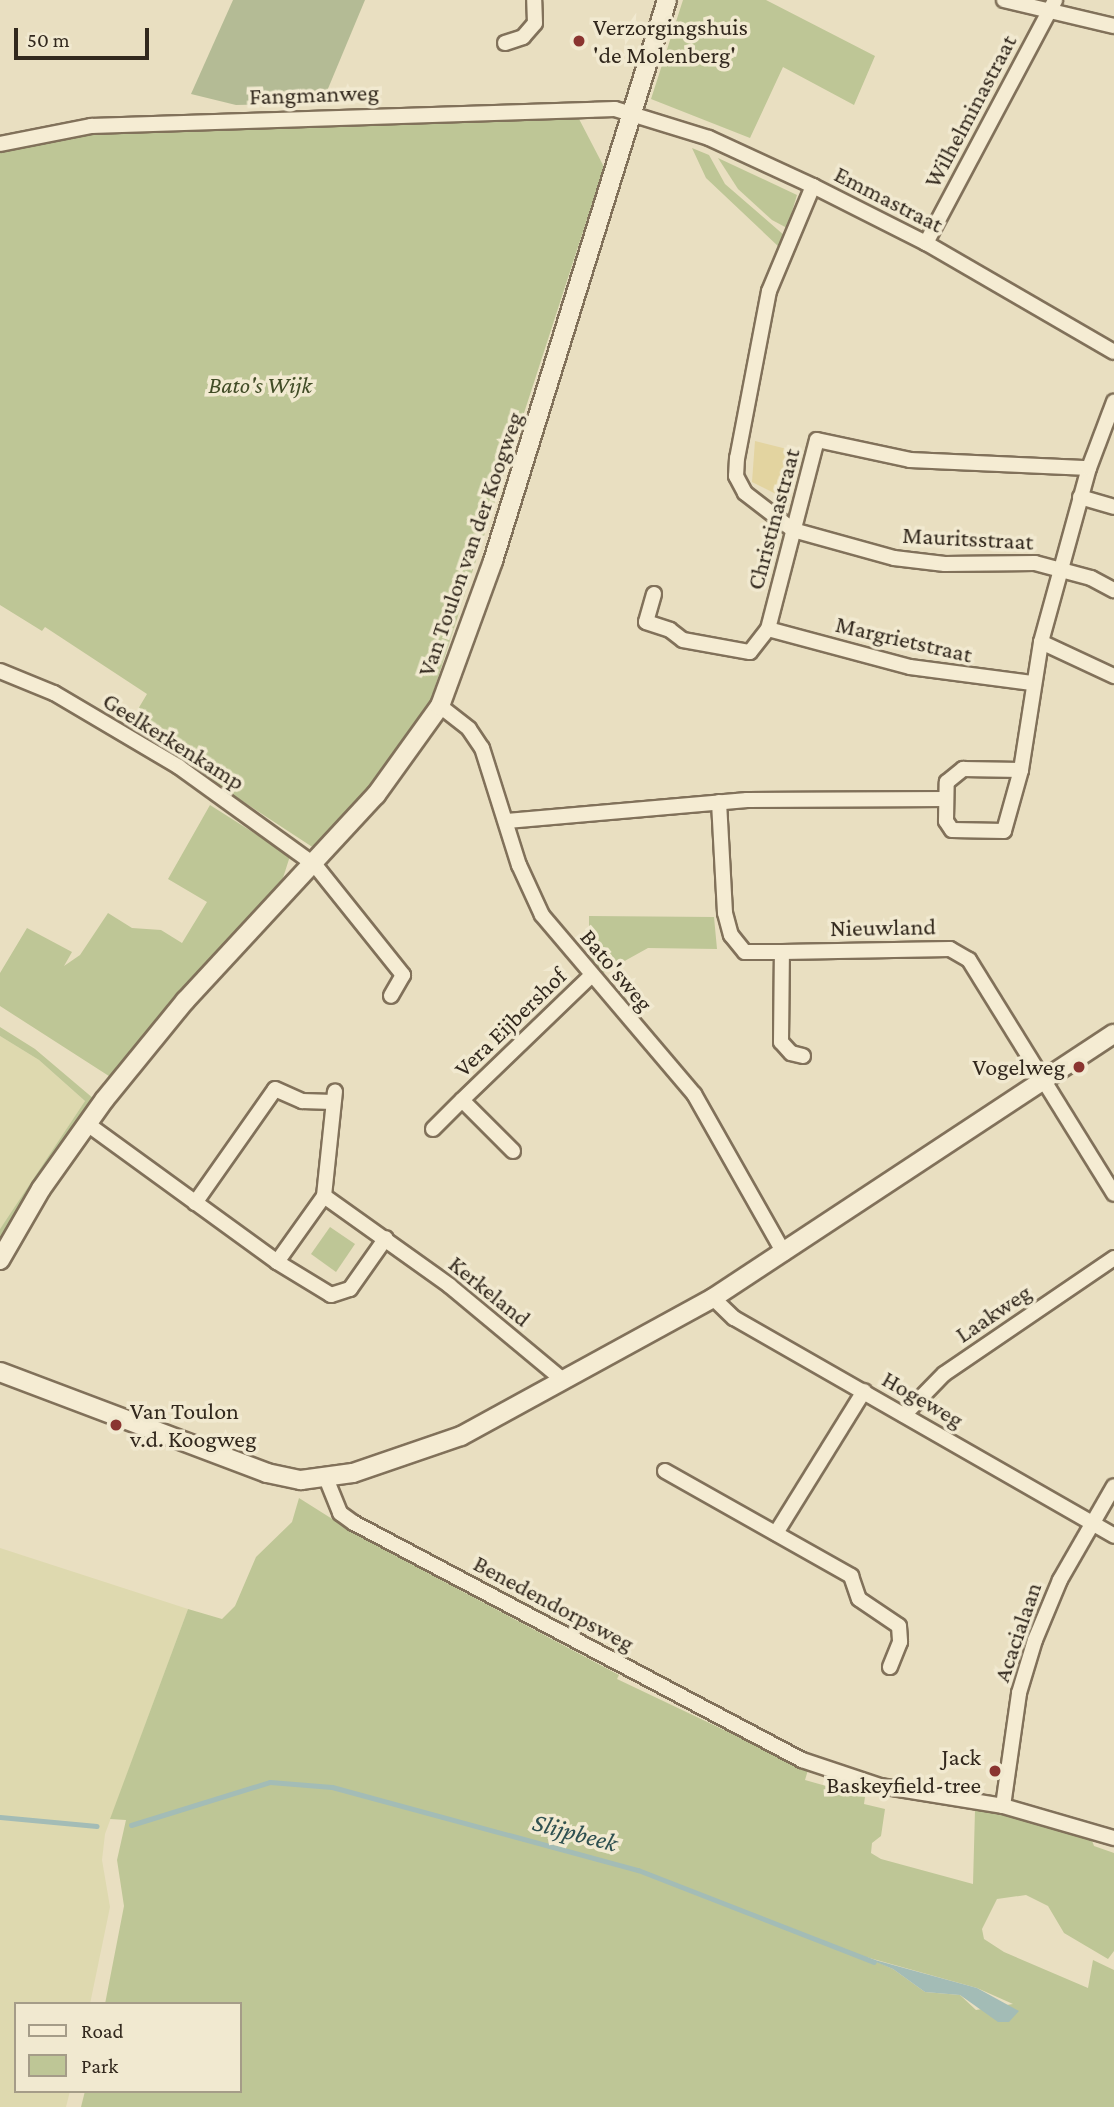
<!DOCTYPE html>
<style>
body{margin:0}
#map{position:relative;width:1114px;height:2107px;overflow:hidden;background:#e9dfc1;font-family:"Crimson Pro",serif}
div>[style]{position:absolute}
.farmland>*{inset:0;background:#ded9af}
.green>*{inset:0;background:#bec696}
.sand>*{inset:0;background:#e3d4a0}
.cemetery>*{inset:0;background:#b4bb95}
.water>*{inset:0;background:#a3bcb6}
.stream>*{height:5px;margin:-2.5px;padding:0 2.5px;transform-origin:2.5px;border-radius:2.5px;background:#a3bcb6}
.roads{filter:drop-shadow(2px 0 #81715a) drop-shadow(-2px 0 #81715a) drop-shadow(0 2px #81715a) drop-shadow(0 -2px #81715a)}
.minor>*{height:14px;margin:-7px;padding:0 7px;transform-origin:7px;border-radius:7px;background:#f5ecd3}
.tertiary>*{height:18px;margin:-9px;padding:0 9px;transform-origin:9px;border-radius:9px;background:#f5ecd3}
.dots>*{width:19px;height:19px;translate:-50% -50%;box-sizing:border-box;border:4px solid #f1e9d0;border-radius:50%}
span{translate:-50% -50%;white-space:nowrap;text-align:center;line-height:1.15;-webkit-text-stroke:7px #f1e9d0;paint-order:stroke}
.poi-label{font-size:24px;color:#32281d}
.left{translate:0 -50%;text-align:left}
.right{translate:-100% -50%;text-align:right}
.street-label{font-size:24px;color:#32281d}
.park-label{font-size:24px;color:#414c26;font-style:italic}
.water-label{font-size:26px;color:#2e5050;font-style:italic}
.legend{position:absolute;left:14px;top:2002px;width:228px;height:91px;box-sizing:border-box;background:#f1e9d0;border:2px solid #a59c88;margin:0;padding:9px 12px;list-style:none;font-size:21px;color:#32281d}
.legend li{display:flex;align-items:center;gap:14px;height:35px}
.legend b{width:35px;border:2px solid #a59c88}
.scale{position:absolute;left:14px;top:28px;width:135px;height:32px;box-sizing:border-box;border:4px solid #32281d;border-top:0;padding-left:9px;font-size:21px;line-height:24px;white-space:nowrap;color:#32281d;-webkit-text-stroke:5px #f1e9d0;paint-order:stroke}
</style>
<div id="map">
<div class="farmland">
<i style="clip-path:polygon(0 1036px,39px 1060px,85px 1101px,0 1229px)"></i>
<i style="clip-path:polygon(0 1548px,188px 1609px,105px 1834px,102px 1860px,110px 1907px,90px 2004px,16px 2004px,16px 2091px,70px 2091px,66px 2107px,0 2107px)"></i>
</div>
<div class="green">
<i style="clip-path:polygon(683px 0,766px 0,875px 56px,854px 105px,783px 67px,750px 138px,651px 99px)"></i>
<i style="clip-path:polygon(578px 117px,604px 167px,429px 705px,320px 852px,181px 761px,125px 731px,147px 694px,45px 627px,42px 631px,0 605px,0 150px,92px 133px)"></i>
<i style="clip-path:polygon(692px 148px,709px 155px,725px 184px,785px 236px,780px 248px,706px 178px)"></i>
<i style="clip-path:polygon(718px 158px,797px 195px,787px 228px,772px 220px,738px 189px)"></i>
<i style="clip-path:polygon(210px 805px,290px 856px,283px 878px,112px 1078px,0 1006px,0 973px,27px 928px,72px 952px,64px 966px,80px 955px,108px 913px,132px 928px,161px 930px,182px 943px,207px 902px,168px 879px)"></i>
<i style="clip-path:polygon(589px 916px,714px 917px,717px 949px,648px 948px,603px 973px,589px 956px)"></i>
<i style="clip-path:polygon(0 1027px,35px 1049px,94px 1099px,0 1245px,0 1229px,85px 1101px,39px 1060px,0 1036px)"></i>
<i style="clip-path:polygon(330px 1227px,355px 1244px,336px 1272px,311px 1254px)"></i>
<i style="clip-path:polygon(evenodd,299px 1498px,364px 1539px,619px 1675px,617px 1679px,808px 1770px,805px 1780px,865px 1797px,864px 1804px,885px 1809px,881px 1836px,872px 1843px,871px 1853px,881px 1859px,973px 1884px,975px 1810px,1041px 1822px,1091px 1838px,1094px 1846px,1114px 1853px,1114px 1951px,1108px 1959px,1064px 1933px,1048px 1906px,1026px 1895px,997px 1899px,982px 1929px,984px 1939px,1004px 1952px,1088px 1988px,1093px 1960px,1114px 1970px,1114px 2107px,81px 2107px,85px 2091px,240px 2091px,240px 2004px,105px 2004px,124px 1906px,117px 1860px,126px 1820px,110px 1819px,188px 1609px,222px 1619px,235px 1606px,256px 1557px,292px 1522px,299px 1498px,866px 1957px,977px 1988px,1013px 2004px,976px 2010px,960px 1995px,925px 1992px,893px 1969px,866px 1957px)"></i>
</div>
<div class="sand">
<i style="clip-path:polygon(755px 441px,791px 450px,778px 495px,752px 482px)"></i>
</div>
<div class="cemetery">
<i style="clip-path:polygon(233px 0,365px 0,322px 103px,236px 105px,191px 94px)"></i>
</div>
<div class="water">
<i style="clip-path:polygon(864px 1957px,977px 1988px,1019px 2011px,1009px 2022px,998px 2022px,960px 1995px,925px 1992px,893px 1969px)"></i>
</div>
<div class="stream">
<i style="left:0;top:1817px;width:97px;rotate:5.3deg"></i>
<i style="left:131px;top:1825px;width:145px;rotate:-17.2deg"></i>
<i style="left:270px;top:1782px;width:62px;rotate:4.6deg"></i>
<i style="left:332px;top:1787px;width:317px;rotate:15.2deg"></i>
<i style="left:638px;top:1870px;width:253px;rotate:21.3deg"></i>
</div>
<div class="roads">
<div class="minor">
<i style="left:1004px;top:0;width:113px;rotate:13.3deg"></i>
<i style="left:505px;top:43px;width:19px;rotate:-18deg"></i>
<i style="left:523px;top:37px;width:18px;rotate:-49deg"></i>
<i style="left:535px;top:23px;width:23px;rotate:-92deg"></i>
<i style="left:0;top:144px;width:93px;rotate:-11.2deg"></i>
<i style="left:91px;top:126px;width:524px;rotate:-1.86deg"></i>
<i style="left:615px;top:109px;width:98px;rotate:17.1deg"></i>
<i style="left:709px;top:138px;width:115px;rotate:24.8deg"></i>
<i style="left:813px;top:186px;width:127px;rotate:26.8deg"></i>
<i style="left:926px;top:243px;width:217px;rotate:30.1deg"></i>
<i style="left:813px;top:186px;width:114px;rotate:112.7deg"></i>
<i style="left:769px;top:291px;width:170px;rotate:100.8deg"></i>
<i style="left:737px;top:458px;width:18px;rotate:93deg"></i>
<i style="left:736px;top:476px;width:19px;rotate:62deg"></i>
<i style="left:745px;top:493px;width:61px;rotate:37.6deg"></i>
<i style="left:793px;top:530px;width:105px;rotate:15.5deg"></i>
<i style="left:894px;top:558px;width:51px;rotate:6.7deg"></i>
<i style="left:945px;top:564px;width:90px;rotate:-0.6deg"></i>
<i style="left:1035px;top:563px;width:58px;rotate:15deg"></i>
<i style="left:1091px;top:578px;width:26px;rotate:28deg"></i>
<i style="left:926px;top:243px;width:275px;rotate:-62deg"></i>
<i style="left:1080px;top:497px;width:35px;rotate:16deg"></i>
<i style="left:654px;top:594px;width:29px;rotate:106deg"></i>
<i style="left:646px;top:622px;width:25px;rotate:18deg"></i>
<i style="left:670px;top:630px;width:16px;rotate:38deg"></i>
<i style="left:683px;top:640px;width:68px;rotate:10.2deg"></i>
<i style="left:750px;top:652px;width:29px;rotate:-52deg"></i>
<i style="left:768px;top:629px;width:195px;rotate:-75.5deg"></i>
<i style="left:817px;top:440px;width:95px;rotate:12.1deg"></i>
<i style="left:910px;top:460px;width:179px;rotate:2.6deg"></i>
<i style="left:768px;top:629px;width:147px;rotate:15deg"></i>
<i style="left:910px;top:667px;width:123px;rotate:7.5deg"></i>
<i style="left:1041px;top:642px;width:81px;rotate:25deg"></i>
<i style="left:0;top:671px;width:58px;rotate:22.2deg"></i>
<i style="left:54px;top:693px;width:145px;rotate:30.6deg"></i>
<i style="left:179px;top:767px;width:168px;rotate:35.8deg"></i>
<i style="left:315px;top:865px;width:141px;rotate:51.3deg"></i>
<i style="left:403px;top:975px;width:24px;rotate:120deg"></i>
<i style="left:440px;top:706px;width:37px;rotate:38deg"></i>
<i style="left:469px;top:729px;width:23px;rotate:56deg"></i>
<i style="left:482px;top:748px;width:123px;rotate:72.5deg"></i>
<i style="left:519px;top:865px;width:55px;rotate:65.3deg"></i>
<i style="left:542px;top:915px;width:235px;rotate:49.7deg"></i>
<i style="left:694px;top:1094px;width:183px;rotate:60.5deg"></i>
<i style="left:963px;top:769px;width:58px;rotate:1deg"></i>
<i style="left:1021px;top:770px;width:63px;rotate:105.6deg"></i>
<i style="left:1004px;top:831px;width:52px;rotate:-178.9deg"></i>
<i style="left:952px;top:830px;width:11px;rotate:-124deg"></i>
<i style="left:946px;top:821px;width:39px;rotate:-89deg"></i>
<i style="left:947px;top:782px;width:21px;rotate:-39deg"></i>
<i style="left:1021px;top:770px;width:130px;rotate:-81.1deg"></i>
<i style="left:1041px;top:642px;width:180px;rotate:-74.6deg"></i>
<i style="left:1089px;top:468px;width:71px;rotate:-69.3deg"></i>
<i style="left:719px;top:802px;width:111px;rotate:86.9deg"></i>
<i style="left:725px;top:913px;width:23px;rotate:75deg"></i>
<i style="left:731px;top:935px;width:22px;rotate:51deg"></i>
<i style="left:745px;top:952px;width:37px"></i>
<i style="left:507px;top:821px;width:241px;rotate:-5deg"></i>
<i style="left:747px;top:800px;width:199px;rotate:-0.3deg"></i>
<i style="left:803px;top:1056px;width:12px;rotate:-166deg"></i>
<i style="left:791px;top:1053px;width:15px;rotate:-132deg"></i>
<i style="left:781px;top:1042px;width:90px;rotate:-89.4deg"></i>
<i style="left:782px;top:952px;width:168px;rotate:-1deg"></i>
<i style="left:950px;top:949px;width:22px;rotate:30deg"></i>
<i style="left:969px;top:960px;width:275px;rotate:58.2deg"></i>
<i style="left:86px;top:1123px;width:236px;rotate:36deg"></i>
<i style="left:277px;top:1262px;width:63px;rotate:31.4deg"></i>
<i style="left:331px;top:1295px;width:20px;rotate:-18deg"></i>
<i style="left:350px;top:1289px;width:62px;rotate:-54.8deg"></i>
<i style="left:433px;top:1129px;width:41px;rotate:-45deg"></i>
<i style="left:513px;top:1151px;width:72px;rotate:-135deg"></i>
<i style="left:462px;top:1100px;width:178px;rotate:-43.9deg"></i>
<i style="left:324px;top:1196px;width:155px;rotate:35.5deg"></i>
<i style="left:450px;top:1286px;width:148px;rotate:39.8deg"></i>
<i style="left:195px;top:1203px;width:139px;rotate:-54.9deg"></i>
<i style="left:275px;top:1089px;width:30px;rotate:24deg"></i>
<i style="left:302px;top:1101px;width:31px;rotate:2deg"></i>
<i style="left:277px;top:1262px;width:81px;rotate:-54.5deg"></i>
<i style="left:324px;top:1196px;width:105px;rotate:-84deg"></i>
<i style="left:713px;top:1298px;width:29px;rotate:44deg"></i>
<i style="left:734px;top:1318px;width:438px;rotate:29.8deg"></i>
<i style="left:904px;top:1415px;width:57px;rotate:-45.7deg"></i>
<i style="left:944px;top:1374px;width:206px;rotate:-34.3deg"></i>
<i style="left:665px;top:1471px;width:214px;rotate:29.4deg"></i>
<i style="left:851px;top:1576px;width:24px;rotate:71deg"></i>
<i style="left:859px;top:1599px;width:48px;rotate:34deg"></i>
<i style="left:899px;top:1626px;width:16px;rotate:86deg"></i>
<i style="left:900px;top:1642px;width:27px;rotate:112deg"></i>
<i style="left:326px;top:1478px;width:38px;rotate:68deg"></i>
<i style="left:340px;top:1513px;width:17px;rotate:36deg"></i>
<i style="left:354px;top:1523px;width:507px;rotate:27.88deg"></i>
<i style="left:802px;top:1760px;width:82px;rotate:18.4deg"></i>
<i style="left:880px;top:1786px;width:125px;rotate:9.2deg"></i>
<i style="left:1003px;top:1806px;width:116px;rotate:16.1deg"></i>
<i style="left:776px;top:1533px;width:167px;rotate:-58.2deg"></i>
<i style="left:1003px;top:1806px;width:114px;rotate:-81.9deg"></i>
<i style="left:1019px;top:1693px;width:55px;rotate:-73.2deg"></i>
<i style="left:1035px;top:1640px;width:65px;rotate:-67.4deg"></i>
<i style="left:1060px;top:1580px;width:108px;rotate:-60.1deg"></i>
</div>
<div class="tertiary">
<i style="left:0;top:1260px;width:82px;rotate:-60deg"></i>
<i style="left:41px;top:1189px;width:110px;rotate:-54.6deg"></i>
<i style="left:105px;top:1099px;width:127px;rotate:-50.8deg"></i>
<i style="left:185px;top:1001px;width:281px;rotate:-47.2deg"></i>
<i style="left:376px;top:795px;width:110px;rotate:-54.3deg"></i>
<i style="left:440px;top:706px;width:154px;rotate:-69.9deg"></i>
<i style="left:493px;top:561px;width:587px;rotate:-72.77deg"></i>
<i style="left:0;top:1372px;width:285px;rotate:20.7deg"></i>
<i style="left:267px;top:1473px;width:35px;rotate:12deg"></i>
<i style="left:301px;top:1480px;width:52px;rotate:-7.7deg"></i>
<i style="left:353px;top:1473px;width:114px;rotate:-18.9deg"></i>
<i style="left:461px;top:1436px;width:287px;rotate:-28.7deg"></i>
<i style="left:713px;top:1298px;width:480px;rotate:-33.4deg"></i>
</div>
</div>
<div class="dots">
<i style="left:579px;top:41px;background:#8a3430"></i>
<i style="left:1079px;top:1067px;background:#8a3430"></i>
<i style="left:116px;top:1425px;background:#8a3430"></i>
<i style="left:995px;top:1771px;background:#8a3430"></i>
</div>
<div class="poi-label">
<span class="left" style="left:593px;top:41px">Verzorgingshuis<br>'de Molenberg'</span>
<span class="right" style="left:1065px;top:1067px">Vogelweg</span>
<span class="left" style="left:130px;top:1425px">Van Toulon<br>v.d. Koogweg</span>
<span class="right" style="left:981px;top:1771px">Jack<br>Baskeyfield-tree</span>
</div>
<div class="street-label">
<span style="left:314px;top:94px;rotate:-2deg">Fangmanweg</span>
<span style="left:970px;top:111px;rotate:-62deg">Wilhelminastraat</span>
<span style="left:889px;top:199px;rotate:27deg">Emmastraat</span>
<span style="left:773px;top:519px;rotate:-75deg">Christinastraat</span>
<span style="left:968px;top:538px;rotate:3deg">Mauritsstraat</span>
<span style="left:470px;top:544px;rotate:-71deg">Van Toulon van der Koogweg</span>
<span style="left:904px;top:639px;rotate:13deg">Margrietstraat</span>
<span style="left:174px;top:741px;rotate:32deg">Geelkerkenkamp</span>
<span style="left:883px;top:927px;rotate:-1deg">Nieuwland</span>
<span style="left:617px;top:970px;rotate:50deg">Bato'sweg</span>
<span style="left:510px;top:1022px;rotate:-44deg">Vera Eijbershof</span>
<span style="left:490px;top:1291px;rotate:39deg">Kerkeland</span>
<span style="left:993px;top:1313px;rotate:-34deg">Laakweg</span>
<span style="left:923px;top:1399px;rotate:30deg">Hogeweg</span>
<span style="left:554px;top:1603px;rotate:28deg">Benedendorpsweg</span>
<span style="left:1017px;top:1632px;rotate:-71deg">Acacialaan</span>
</div>
<div class="park-label">
<span style="left:260px;top:385px">Bato's Wijk</span>
</div>
<div class="water-label">
<span style="left:575px;top:1833px;rotate:15deg">Slijpbeek</span>
</div>
<ul class="legend">
<li><b style="height:9px;background:#f5ecd3"></b>Road</li>
<li><b style="height:19px;background:#bec696"></b>Park</li>
</ul>
<div class="scale">50 m</div>
</div>
